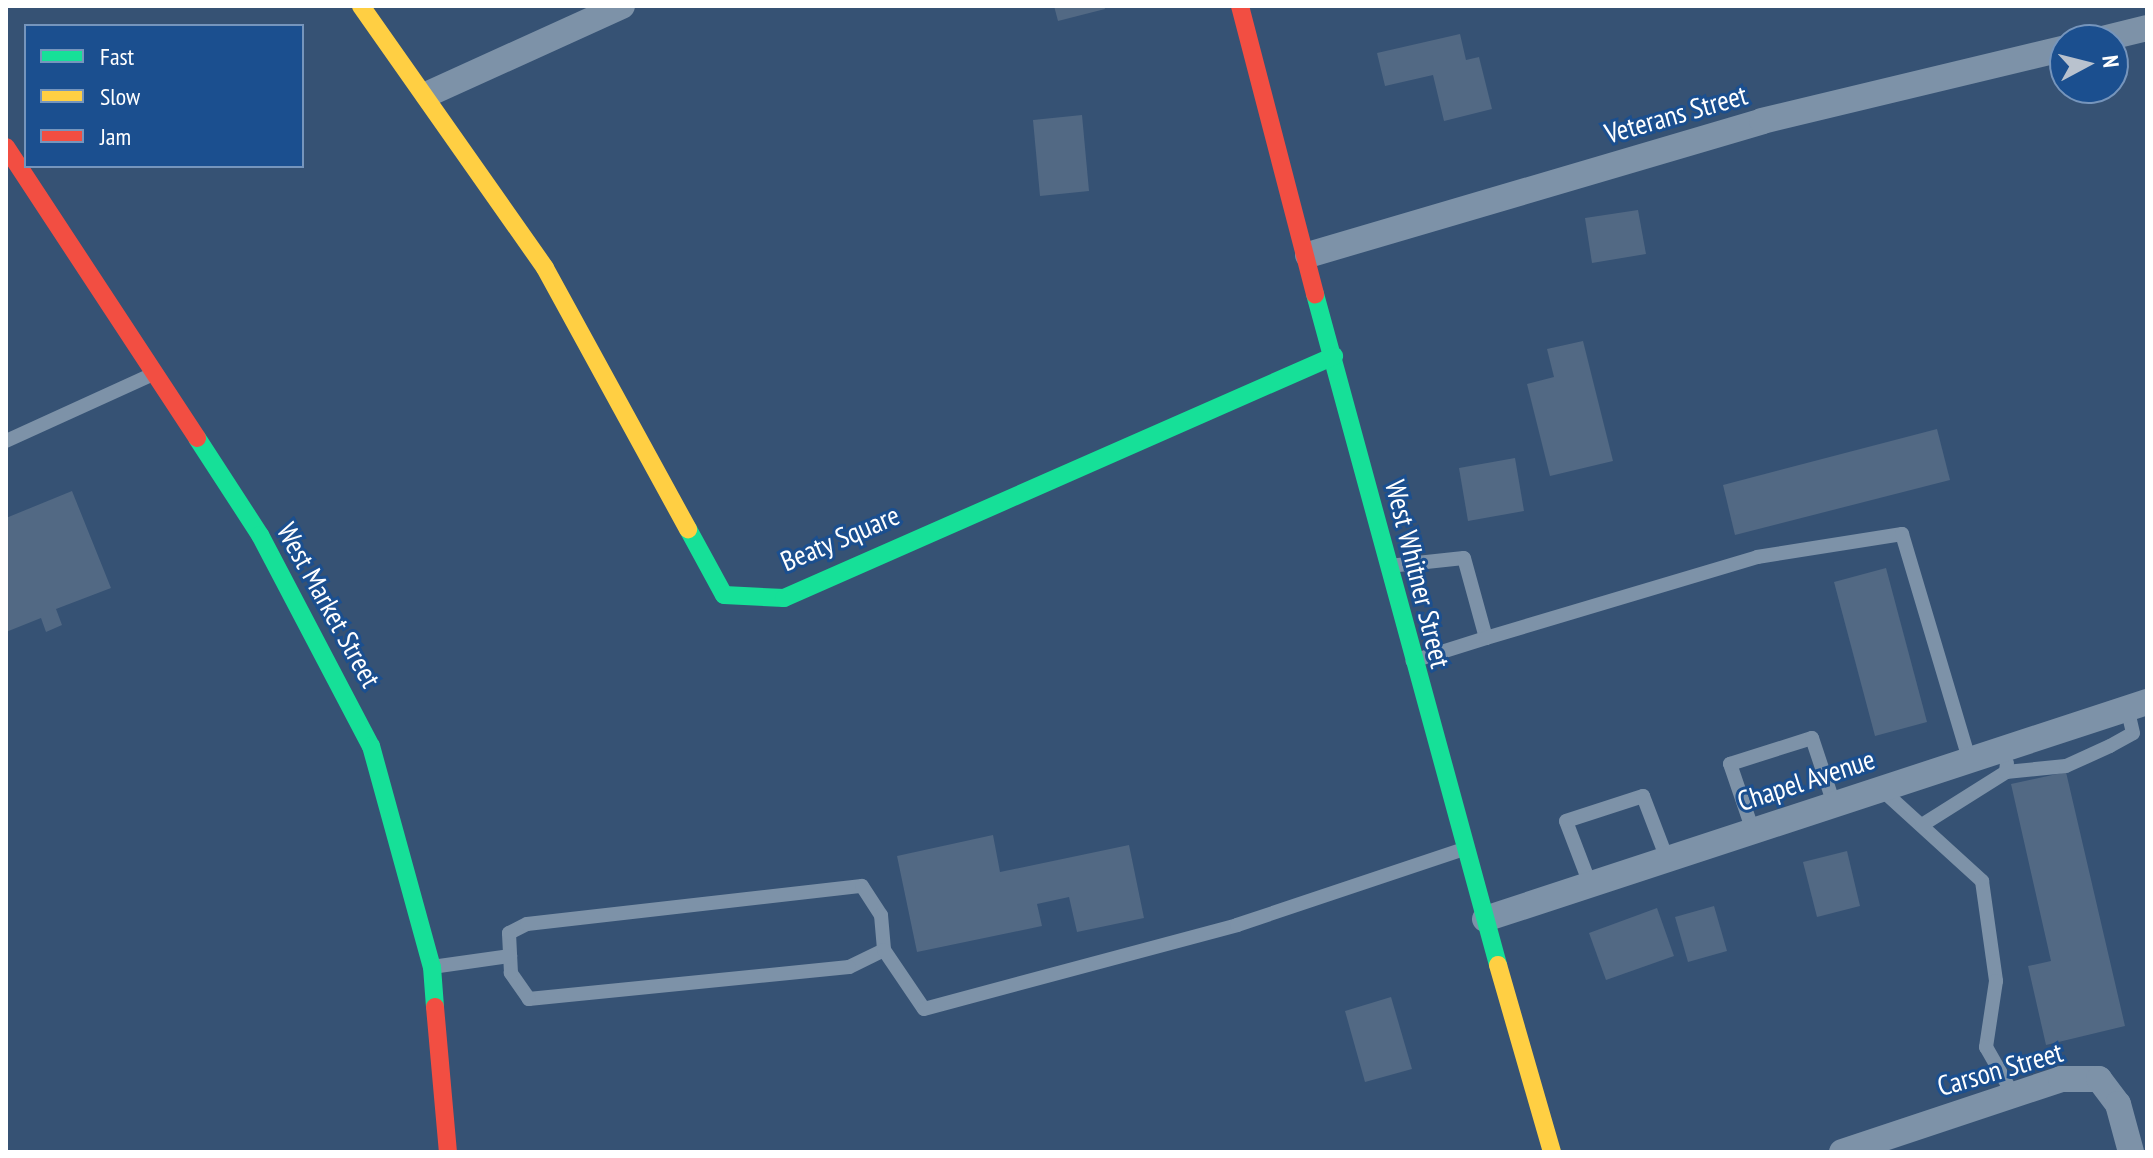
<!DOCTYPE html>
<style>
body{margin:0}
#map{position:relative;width:2153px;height:1158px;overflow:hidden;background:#365274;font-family:"PT Sans Narrow",sans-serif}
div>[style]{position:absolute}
.building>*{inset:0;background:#526984}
.lane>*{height:14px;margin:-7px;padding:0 7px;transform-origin:7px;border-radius:7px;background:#7d92a8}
.street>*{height:26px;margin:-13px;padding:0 13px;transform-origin:13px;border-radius:13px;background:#7d92a8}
.fast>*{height:18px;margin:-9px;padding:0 9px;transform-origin:9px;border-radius:9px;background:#16e098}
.slow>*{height:18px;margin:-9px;padding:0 9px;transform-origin:9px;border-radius:9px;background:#ffcf43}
.jam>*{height:18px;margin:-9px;padding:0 9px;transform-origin:9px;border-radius:9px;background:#f24e42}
span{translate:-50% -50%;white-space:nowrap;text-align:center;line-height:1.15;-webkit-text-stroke:6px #1b4f8f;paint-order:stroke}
.street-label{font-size:28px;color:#fff}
.frame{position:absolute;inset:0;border:8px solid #fff;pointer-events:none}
.legend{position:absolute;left:24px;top:24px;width:280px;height:144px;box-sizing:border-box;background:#1b4f8f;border:2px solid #7695bc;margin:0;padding:10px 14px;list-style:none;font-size:24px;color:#fff}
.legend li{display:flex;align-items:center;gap:16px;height:40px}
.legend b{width:40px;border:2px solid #7695bc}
.north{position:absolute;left:2049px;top:24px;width:80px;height:80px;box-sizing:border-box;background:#1b4f8f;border:2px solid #7695bc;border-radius:50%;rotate:83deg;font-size:22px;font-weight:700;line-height:32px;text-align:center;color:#fff}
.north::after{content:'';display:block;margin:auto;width:28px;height:36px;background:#b9c2ce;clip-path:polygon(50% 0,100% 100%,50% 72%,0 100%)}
</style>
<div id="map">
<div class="building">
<i style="clip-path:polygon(1054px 6px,1104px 6px,1105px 9px,1058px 21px)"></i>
<i style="clip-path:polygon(1460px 34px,1466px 60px,1479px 57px,1492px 109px,1444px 121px,1433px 75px,1385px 86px,1377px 53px)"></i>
<i style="clip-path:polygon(1082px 115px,1089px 191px,1040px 196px,1033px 120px)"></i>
<i style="clip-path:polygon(1638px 210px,1646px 254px,1592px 263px,1585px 218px)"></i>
<i style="clip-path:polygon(1583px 341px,1613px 461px,1550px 476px,1527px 384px,1554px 377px,1547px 349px)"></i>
<i style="clip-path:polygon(1937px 429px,1950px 480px,1735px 535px,1723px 485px)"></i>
<i style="clip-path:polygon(1515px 458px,1524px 511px,1468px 521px,1459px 468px)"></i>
<i style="clip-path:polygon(72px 491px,111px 588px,56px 609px,62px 625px,46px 632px,41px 618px,6px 632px,6px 518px)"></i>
<i style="clip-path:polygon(1886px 568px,1927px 722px,1875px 736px,1834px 582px)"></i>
<i style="clip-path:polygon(2066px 772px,2125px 1026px,2046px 1045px,2028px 966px,2051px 961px,2011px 784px)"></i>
<i style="clip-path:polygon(993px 835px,1000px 872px,1129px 845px,1144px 918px,1077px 932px,1069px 897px,1037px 904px,1042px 926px,917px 952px,897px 856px)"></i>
<i style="clip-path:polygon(1847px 851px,1860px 906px,1817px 917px,1803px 862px)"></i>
<i style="clip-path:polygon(1714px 906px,1727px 951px,1688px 962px,1675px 917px)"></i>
<i style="clip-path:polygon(1657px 908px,1674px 956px,1606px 980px,1589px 933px)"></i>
<i style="clip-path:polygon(1391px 997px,1412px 1069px,1365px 1082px,1345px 1011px)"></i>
</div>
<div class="lane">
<i style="left:6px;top:441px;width:159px;rotate:-24.5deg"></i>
<i style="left:1389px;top:566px;width:75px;rotate:-6.1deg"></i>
<i style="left:1464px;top:558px;width:83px;rotate:74.6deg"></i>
<i style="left:1486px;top:638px;width:77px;rotate:162.5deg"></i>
<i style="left:1486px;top:638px;width:283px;rotate:-16.6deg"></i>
<i style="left:1757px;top:557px;width:147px;rotate:-9deg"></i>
<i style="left:1902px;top:534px;width:235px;rotate:73.4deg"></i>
<i style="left:2006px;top:772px;width:60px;rotate:-5.7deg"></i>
<i style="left:2066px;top:766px;width:48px;rotate:-24.4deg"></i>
<i style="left:2110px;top:746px;width:26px;rotate:-29deg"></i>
<i style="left:2133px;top:733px;width:26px;rotate:-103deg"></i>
<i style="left:1881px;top:789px;width:137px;rotate:42.3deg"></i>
<i style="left:1982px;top:881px;width:101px;rotate:82deg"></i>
<i style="left:1996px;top:981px;width:67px;rotate:98.6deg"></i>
<i style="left:1986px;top:1047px;width:56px;rotate:60.3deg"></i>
<i style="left:1922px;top:825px;width:99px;rotate:-32.2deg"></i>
<i style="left:2006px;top:772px;width:9px;rotate:-84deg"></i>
<i style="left:1753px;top:831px;width:71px;rotate:-108.9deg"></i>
<i style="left:1730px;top:764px;width:86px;rotate:-17.6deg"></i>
<i style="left:1812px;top:738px;width:70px;rotate:71.6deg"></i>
<i style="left:1590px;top:884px;width:67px;rotate:-110.9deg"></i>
<i style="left:1566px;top:821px;width:81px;rotate:-18deg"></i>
<i style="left:1643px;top:796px;width:67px;rotate:69.1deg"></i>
<i style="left:884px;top:950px;width:39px;rotate:154deg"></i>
<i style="left:849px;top:967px;width:322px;rotate:174.3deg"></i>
<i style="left:529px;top:999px;width:32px;rotate:-125deg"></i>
<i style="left:511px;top:973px;width:40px;rotate:-92.9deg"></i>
<i style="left:509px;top:933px;width:20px;rotate:-27deg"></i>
<i style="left:527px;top:924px;width:337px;rotate:-6.5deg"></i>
<i style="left:862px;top:886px;width:35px;rotate:57deg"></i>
<i style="left:881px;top:915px;width:35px;rotate:85deg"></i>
<i style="left:884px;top:950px;width:71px;rotate:55.9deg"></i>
<i style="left:924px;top:1009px;width:324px;rotate:-15deg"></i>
<i style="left:1237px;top:925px;width:239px;rotate:-18.5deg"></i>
<i style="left:432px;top:967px;width:79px;rotate:-8deg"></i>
</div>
<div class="street">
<i style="left:2098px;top:40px;width:50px;rotate:-13.8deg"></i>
<i style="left:428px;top:94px;width:213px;rotate:-24.4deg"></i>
<i style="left:1308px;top:255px;width:473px;rotate:-16.4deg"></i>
<i style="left:1762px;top:121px;width:312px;rotate:-13.5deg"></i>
<i style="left:1485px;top:919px;width:697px;rotate:-18.15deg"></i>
<i style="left:1842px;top:1152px;width:231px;rotate:-18.4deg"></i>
<i style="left:2061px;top:1079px;width:38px"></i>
<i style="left:2099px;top:1079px;width:31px;rotate:53deg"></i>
<i style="left:2118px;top:1104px;width:50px;rotate:74.8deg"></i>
</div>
<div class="fast">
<i style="left:1315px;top:294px;width:696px;rotate:74.74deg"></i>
<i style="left:197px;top:438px;width:116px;rotate:57deg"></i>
<i style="left:260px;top:535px;width:238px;rotate:62.3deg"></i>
<i style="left:371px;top:746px;width:229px;rotate:74.6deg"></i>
<i style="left:432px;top:967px;width:40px;rotate:85.7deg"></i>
<i style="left:688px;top:529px;width:75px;rotate:61.4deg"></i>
<i style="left:724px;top:595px;width:60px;rotate:2.9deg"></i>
<i style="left:784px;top:598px;width:601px;rotate:-23.75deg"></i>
</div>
<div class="slow">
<i style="left:361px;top:6px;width:320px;rotate:54.9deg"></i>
<i style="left:545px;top:268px;width:298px;rotate:61.3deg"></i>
<i style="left:1498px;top:965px;width:195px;rotate:73.9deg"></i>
</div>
<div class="jam">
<i style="left:1240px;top:6px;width:298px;rotate:75.4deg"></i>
<i style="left:6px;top:147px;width:348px;rotate:56.7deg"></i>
<i style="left:435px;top:1007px;width:146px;rotate:84.9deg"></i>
</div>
<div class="street-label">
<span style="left:1676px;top:114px;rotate:-16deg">Veterans Street</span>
<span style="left:840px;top:538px;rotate:-23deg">Beaty Square</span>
<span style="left:1418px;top:574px;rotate:76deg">West Whitner Street</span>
<span style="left:329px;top:605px;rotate:61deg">West Market Street</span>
<span style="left:1806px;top:780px;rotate:-18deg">Chapel Avenue</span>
<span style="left:2000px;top:1069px;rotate:-16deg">Carson Street</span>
</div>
<div class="frame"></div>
<ul class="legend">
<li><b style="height:10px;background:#16e098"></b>Fast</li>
<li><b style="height:10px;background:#ffcf43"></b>Slow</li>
<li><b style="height:10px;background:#f24e42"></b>Jam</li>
</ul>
<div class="north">N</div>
</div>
